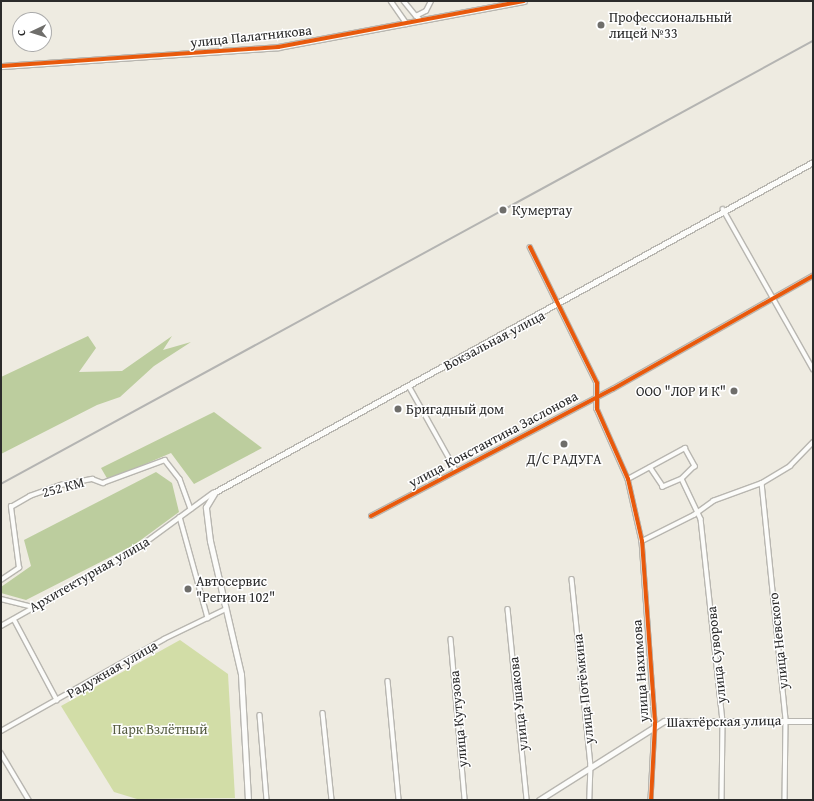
<!DOCTYPE html>
<meta charset="utf-8">
<style>
body{margin:0}
#map{position:relative;width:814px;height:801px;overflow:hidden;background:#eeebe1;font-family:"Gentium Book Plus",serif}
div>[style]{position:absolute}
.green>*{inset:0;background:#d2dda7}
.forest>*{inset:0;background:#bccd9e}
.roads{filter:drop-shadow(1px 0 #b8b6b0) drop-shadow(-1px 0 #b8b6b0) drop-shadow(0 1px #b8b6b0) drop-shadow(0 -1px #b8b6b0)}
.street>*{height:3.5px;margin:-1.75px;padding:0 1.75px;transform-origin:1.75px;border-radius:1.75px;background:#fcfcfa}
.secondary>*{height:5px;margin:-2.5px;padding:0 2.5px;transform-origin:2.5px;border-radius:2.5px;background:#fcfcfa}
.rail>*{height:1.5px;margin:-0.75px;padding:0 0.75px;transform-origin:0.75px;border-radius:0.75px;background:#b4b4b2}
.cycleway>*{height:4px;margin:-2px;padding:0 2px;transform-origin:2px;border-radius:2px;background:#e8590c}
.dots>*{width:11px;height:11px;translate:-50% -50%;box-sizing:border-box;border:2px solid #fff;border-radius:50%}
span{translate:-50% -50%;white-space:nowrap;text-align:center;line-height:1.15;-webkit-text-stroke:3px #fff;paint-order:stroke}
.poi-label{font-size:14px;color:#2b2b2b}
.left{translate:0 -50%;text-align:left}
.right{translate:-100% -50%;text-align:right}
.street-label{font-size:14px;color:#2b2b2b}
.park-label{font-size:14px;color:#565d42}
.frame{position:absolute;inset:0;border:2px solid #2b2b2b;pointer-events:none}
.north{position:absolute;left:12px;top:12px;width:40px;height:40px;box-sizing:border-box;background:#fff;border:1px solid #aaa;border-radius:50%;rotate:266deg;font-size:11px;font-weight:700;line-height:16px;text-align:center;color:#2b2b2b}
.north::after{content:'';display:block;margin:auto;width:14px;height:18px;background:#6f6e6b;clip-path:polygon(50% 0,100% 100%,50% 72%,0 100%)}
</style>
<div id="map">
<div class="green">
<i style="clip-path:polygon(180px 640px,228px 674px,235px 798px,137px 799px,114px 792px,61px 706px)"></i>
</div>
<div class="forest">
<i style="clip-path:polygon(88px 336px,96px 348px,79px 372px,122px 371px,172px 336px,163px 350px,191px 342px,154px 366px,120px 397px,97px 405px,1px 454px,1px 377px)"></i>
<i style="clip-path:polygon(214px 412px,262px 448px,194px 484px,171px 453px,108px 480px,101px 468px)"></i>
<i style="clip-path:polygon(156px 472px,172px 483px,179px 512px,134px 545px,26px 600px,1px 593px,1px 587px,31px 566px,24px 540px)"></i>
</div>
<div class="roads">
<div class="street">
<i style="left:391px;top:1px;width:28px;rotate:55deg"></i>
<i style="left:404px;top:1px;width:19px;rotate:51deg"></i>
<i style="left:420px;top:20px;width:6px;rotate:-135deg"></i>
<i style="left:416px;top:16px;width:11px;rotate:-27deg"></i>
<i style="left:426px;top:11px;width:11px;rotate:-63deg"></i>
<i style="left:723px;top:209px;width:184px;rotate:60.6deg"></i>
<i style="left:530px;top:247px;width:152px;rotate:63.8deg"></i>
<i style="left:597px;top:383px;width:26px;rotate:90deg"></i>
<i style="left:597px;top:409px;width:77px;rotate:66.1deg"></i>
<i style="left:628px;top:479px;width:64px;rotate:77.3deg"></i>
<i style="left:642px;top:541px;width:183px;rotate:85.9deg"></i>
<i style="left:655px;top:724px;width:76px;rotate:93deg"></i>
<i style="left:409px;top:386px;width:96px;rotate:60.8deg"></i>
<i style="left:628px;top:479px;width:65px;rotate:-28.5deg"></i>
<i style="left:685px;top:448px;width:21px;rotate:61deg"></i>
<i style="left:695px;top:466px;width:18px;rotate:135deg"></i>
<i style="left:682px;top:479px;width:21px;rotate:157deg"></i>
<i style="left:663px;top:487px;width:23px;rotate:-124deg"></i>
<i style="left:682px;top:479px;width:44px;rotate:64.6deg"></i>
<i style="left:701px;top:519px;width:203px;rotate:83.8deg"></i>
<i style="left:723px;top:721px;width:79px;rotate:90.7deg"></i>
<i style="left:762px;top:483px;width:239px;rotate:84.2deg"></i>
<i style="left:786px;top:721px;width:79px;rotate:90.7deg"></i>
<i style="left:371px;top:516px;width:273px;rotate:-27.7deg"></i>
<i style="left:613px;top:389px;width:230px;rotate:-29.5deg"></i>
<i style="left:180px;top:517px;width:105px;rotate:74.5deg"></i>
<i style="left:642px;top:541px;width:58px;rotate:-26.6deg"></i>
<i style="left:694px;top:515px;width:24px;rotate:-36deg"></i>
<i style="left:713px;top:501px;width:52px;rotate:-20.2deg"></i>
<i style="left:762px;top:483px;width:33px;rotate:-31deg"></i>
<i style="left:790px;top:466px;width:33px;rotate:-46deg"></i>
<i style="left:572px;top:579px;width:187px;rotate:84.2deg"></i>
<i style="left:591px;top:765px;width:35px;rotate:92deg"></i>
<i style="left:1px;top:580px;width:22px;rotate:-34deg"></i>
<i style="left:19px;top:568px;width:62px;rotate:-97.5deg"></i>
<i style="left:11px;top:507px;width:22px;rotate:-30deg"></i>
<i style="left:30px;top:496px;width:33px;rotate:-20deg"></i>
<i style="left:61px;top:485px;width:32px;rotate:-11deg"></i>
<i style="left:92px;top:479px;width:12px;rotate:20deg"></i>
<i style="left:103px;top:483px;width:66px;rotate:-20.4deg"></i>
<i style="left:165px;top:460px;width:24px;rotate:52deg"></i>
<i style="left:180px;top:479px;width:32px;rotate:70deg"></i>
<i style="left:1px;top:599px;width:32px;rotate:14deg"></i>
<i style="left:508px;top:609px;width:192px;rotate:84.3deg"></i>
<i style="left:14px;top:619px;width:92px;rotate:62deg"></i>
<i style="left:1px;top:626px;width:153px;rotate:-29.4deg"></i>
<i style="left:134px;top:551px;width:98px;rotate:-36.3deg"></i>
<i style="left:451px;top:639px;width:162px;rotate:85deg"></i>
<i style="left:388px;top:681px;width:120px;rotate:84.7deg"></i>
<i style="left:323px;top:713px;width:87px;rotate:84.1deg"></i>
<i style="left:260px;top:715px;width:85px;rotate:85.3deg"></i>
<i style="left:1px;top:731px;width:187px;rotate:-29.4deg"></i>
<i style="left:164px;top:639px;width:69px;rotate:-25.8deg"></i>
<i style="left:1px;top:753px;width:55px;rotate:59.2deg"></i>
</div>
<div class="secondary">
<i style="left:1px;top:66px;width:278px;rotate:-3.9deg"></i>
<i style="left:278px;top:47px;width:250px;rotate:-10.6deg"></i>
<i style="left:248px;top:800px;width:126px;rotate:-93.2deg"></i>
<i style="left:241px;top:674px;width:137px;rotate:-103.1deg"></i>
<i style="left:210px;top:541px;width:34px;rotate:-97deg"></i>
<i style="left:206px;top:507px;width:17px;rotate:-59deg"></i>
<i style="left:215px;top:492px;width:683px;rotate:-28.89deg"></i>
<i style="left:539px;top:800px;width:148px;rotate:-32.3deg"></i>
<i style="left:664px;top:721px;width:149px"></i>
</div>
</div>
<div class="rail">
<i style="left:1px;top:484px;width:925px;rotate:-28.62deg"></i>
</div>
<div class="cycleway">
<i style="left:1px;top:66px;width:278px;rotate:-3.9deg"></i>
<i style="left:278px;top:47px;width:250px;rotate:-10.6deg"></i>
<i style="left:530px;top:247px;width:152px;rotate:63.8deg"></i>
<i style="left:597px;top:383px;width:26px;rotate:90deg"></i>
<i style="left:597px;top:409px;width:77px;rotate:66.1deg"></i>
<i style="left:628px;top:479px;width:64px;rotate:77.3deg"></i>
<i style="left:642px;top:541px;width:183px;rotate:85.9deg"></i>
<i style="left:655px;top:724px;width:76px;rotate:93deg"></i>
<i style="left:371px;top:516px;width:273px;rotate:-27.7deg"></i>
<i style="left:613px;top:389px;width:230px;rotate:-29.5deg"></i>
</div>
<div class="dots">
<i style="left:601px;top:25px;background:#6f6e6b"></i>
<i style="left:503px;top:210px;background:#6f6e6b"></i>
<i style="left:734px;top:391px;background:#6f6e6b"></i>
<i style="left:398px;top:409px;background:#6f6e6b"></i>
<i style="left:564px;top:444px;background:#6f6e6b"></i>
<i style="left:188px;top:589px;background:#6f6e6b"></i>
</div>
<div class="poi-label">
<span class="left" style="left:609px;top:25px">Профессиональный<br>лицей №33</span>
<span class="left" style="left:512px;top:210px">Кумертау</span>
<span class="right" style="left:726px;top:391px">ООО "ЛОР И К"</span>
<span class="left" style="left:406px;top:409px">Бригадный дом</span>
<span style="left:564px;top:459px">Д/С РАДУГА</span>
<span class="left" style="left:196px;top:589px">Автосервис<br>"Регион 102"</span>
</div>
<div class="street-label">
<span style="left:251px;top:36px;rotate:-6deg">улица Палатникова</span>
<span style="left:494px;top:340px;rotate:-28deg">Вокзальная улица</span>
<span style="left:493px;top:439px;rotate:-28deg">улица Константина Заслонова</span>
<span style="left:63px;top:487px;rotate:-15deg">252 КМ</span>
<span style="left:89px;top:574px;rotate:-30deg">Архитектурная улица</span>
<span style="left:778px;top:641px;rotate:-96deg">улица Невского</span>
<span style="left:716px;top:655px;rotate:-96deg">улица Суворова</span>
<span style="left:112px;top:669px;rotate:-30deg">Радужная улица</span>
<span style="left:640px;top:671px;rotate:-94deg">улица Нахимова</span>
<span style="left:583px;top:689px;rotate:-96deg">улица Потёмкина</span>
<span style="left:518px;top:704px;rotate:-96deg">улица Ушакова</span>
<span style="left:458px;top:719px;rotate:-95deg">улица Кутузова</span>
<span style="left:724px;top:721px;rotate:-1deg">Шахтёрская улица</span>
</div>
<div class="park-label">
<span style="left:160px;top:729px">Парк Взлётный</span>
</div>
<div class="frame"></div>
<div class="north">С</div>
</div>
